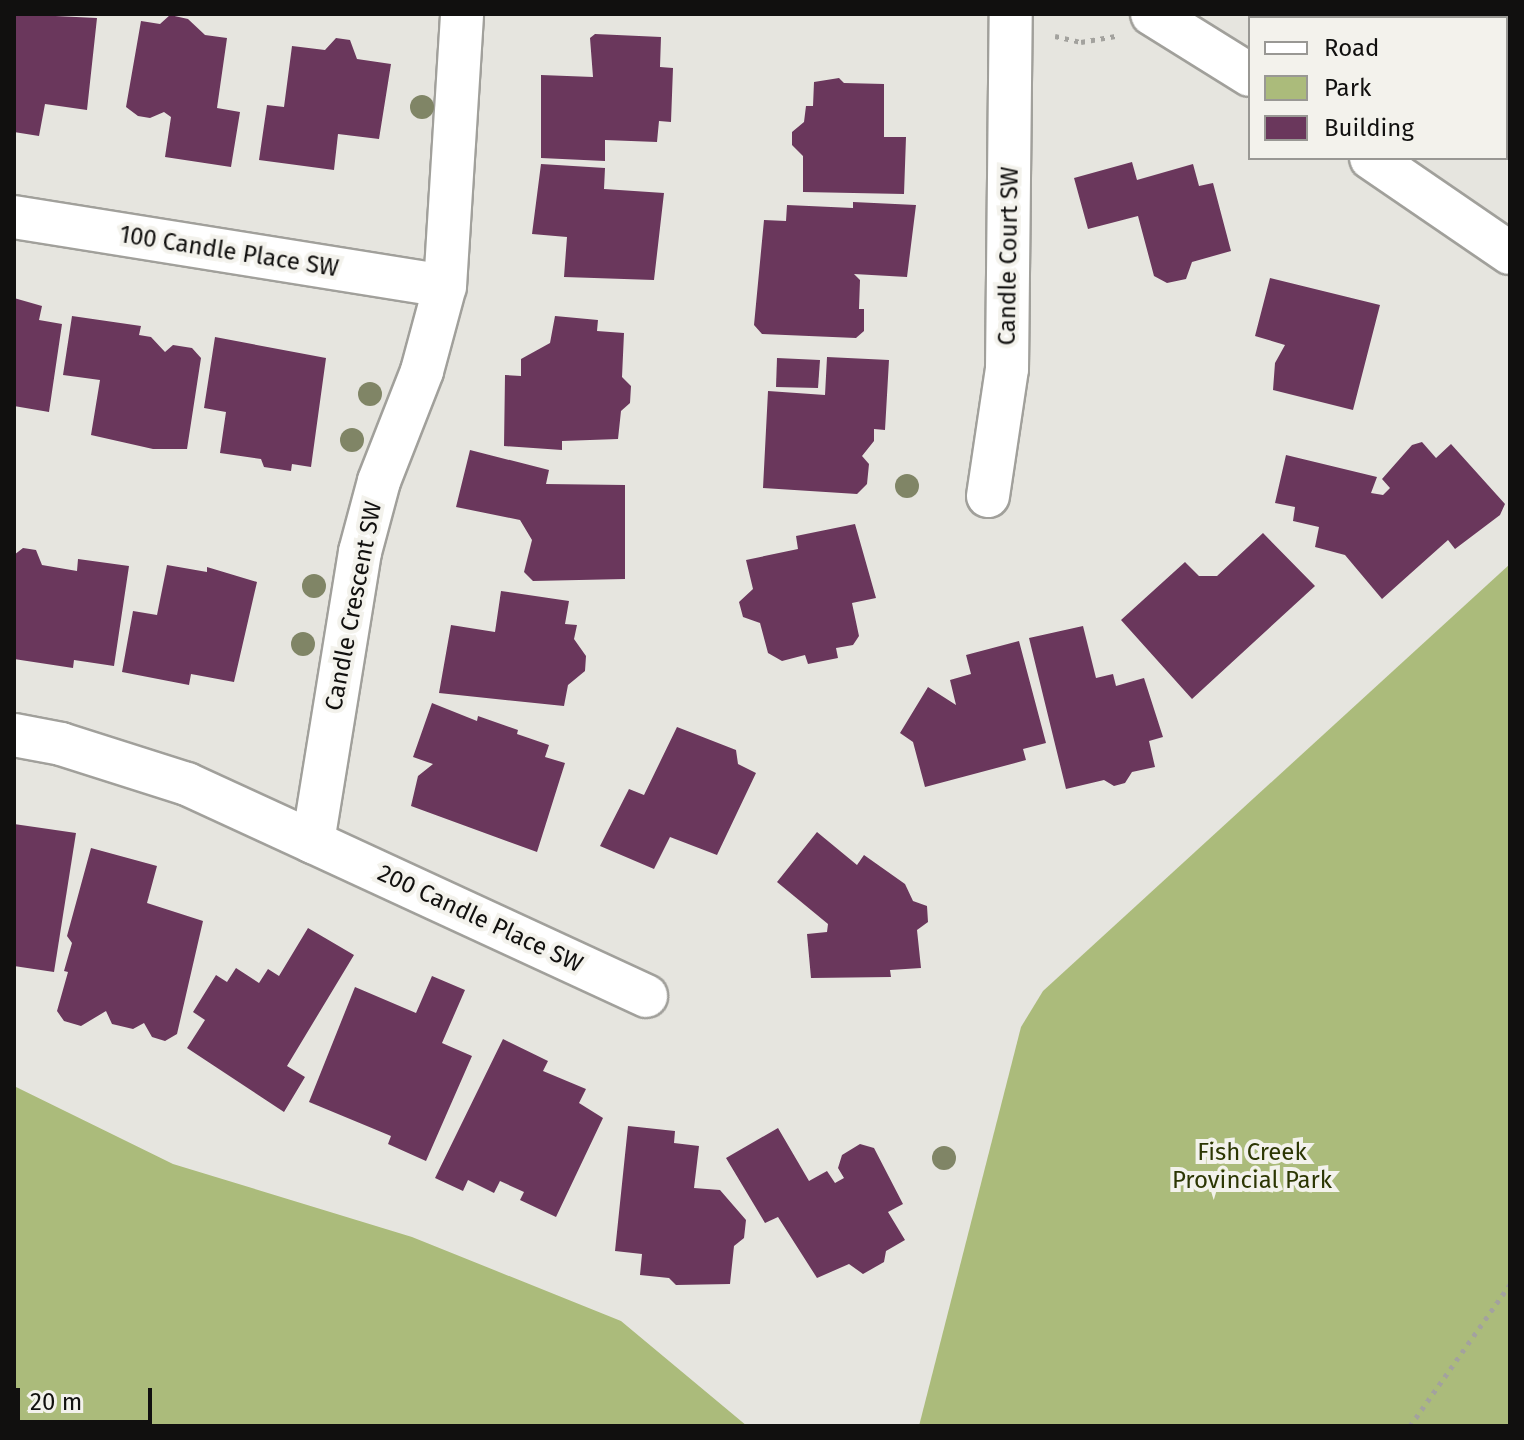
<!DOCTYPE html>
<style>
body{margin:0}
#map{position:relative;width:1524px;height:1440px;overflow:hidden;background:#e6e5df;font-family:"Fira Sans",sans-serif}
div>[style]{position:absolute}
.green>*{inset:0;background:#abbb7b}
.building>*{inset:0;background:#6a375c}
.path>*{height:5px;margin-top:-2.5px;transform-origin:0;background:repeating-linear-gradient(90deg,#a3a29e 0 4px,transparent 0 10px)}
.roads{filter:drop-shadow(2px 0 #a1a09b) drop-shadow(-2px 0 #a1a09b) drop-shadow(0 2px #a1a09b) drop-shadow(0 -2px #a1a09b)}
.minor>*{height:42px;margin:-21px;padding:0 21px;transform-origin:21px;border-radius:21px;background:#fff}
.trees>*{width:24px;height:24px;margin:-12px;border-radius:50%;background:#808566}
span{translate:-50% -50%;white-space:nowrap;text-align:center;line-height:1.15;-webkit-text-stroke:8px #f3f2ec;paint-order:stroke}
.street-label{font-size:24px;color:#11100f}
.park-label{font-size:24px;color:#2c3603}
.frame{position:absolute;inset:0;border:16px solid #11100f;pointer-events:none}
.legend{position:absolute;left:1248px;top:16px;width:260px;height:144px;box-sizing:border-box;background:#f3f2ec;border:2px solid #999894;margin:0;padding:10px 14px;list-style:none;font-size:24px;color:#11100f}
.legend li{display:flex;align-items:center;gap:16px;height:40px}
.legend b{width:40px;border:2px solid #999894}
.scale{position:absolute;left:16px;top:1388px;width:136px;height:36px;box-sizing:border-box;border:4px solid #11100f;border-top:0;padding-left:10px;font-size:24px;line-height:28px;white-space:nowrap;color:#11100f;-webkit-text-stroke:6px #f3f2ec;paint-order:stroke}
</style>
<div id="map">
<div class="green">
<i style="clip-path:polygon(1510px 564px,1510px 1426px,919px 1426px,1021px 1027px,1043px 991px)"></i>
<i style="clip-path:polygon(14px 1086px,173px 1164px,412px 1237px,621px 1321px,747px 1426px,14px 1426px)"></i>
</div>
<div class="building">
<i style="clip-path:polygon(14px 14px,97px 18px,87px 110px,45px 104px,39px 136px,14px 132px)"></i>
<i style="clip-path:polygon(1449px 14px,1510px 14px,1510px 97px,1506px 18px,1446px 18px)"></i>
<i style="clip-path:polygon(170px 15px,188px 19px,205px 35px,227px 38px,217px 108px,240px 112px,231px 167px,165px 157px,171px 117px,164px 112px,150px 118px,138px 116px,126px 107px,141px 21px,160px 24px)"></i>
<i style="clip-path:polygon(595px 34px,661px 37px,660px 67px,673px 68px,671px 122px,659px 121px,657px 142px,605px 140px,605px 161px,541px 158px,541px 75px,593px 77px,590px 38px)"></i>
<i style="clip-path:polygon(336px 38px,350px 40px,357px 59px,391px 64px,379px 139px,338px 134px,334px 170px,259px 160px,267px 105px,284px 107px,292px 46px,325px 50px)"></i>
<i style="clip-path:polygon(839px 78px,844px 83px,884px 84px,884px 137px,906px 137px,904px 194px,803px 192px,803px 156px,792px 145px,792px 132px,804px 122px,806px 106px,813px 106px,814px 82px)"></i>
<i style="clip-path:polygon(1132px 162px,1137px 180px,1193px 164px,1199px 186px,1213px 183px,1231px 251px,1192px 262px,1186px 279px,1167px 283px,1154px 276px,1138px 216px,1088px 229px,1074px 178px)"></i>
<i style="clip-path:polygon(541px 164px,605px 168px,604px 189px,664px 193px,654px 280px,564px 277px,567px 237px,532px 234px)"></i>
<i style="clip-path:polygon(853px 202px,916px 205px,907px 277px,854px 274px,860px 280px,859px 309px,864px 309px,864px 331px,856px 338px,762px 334px,754px 325px,764px 220px,786px 221px,787px 205px,853px 208px)"></i>
<i style="clip-path:polygon(1270px 278px,1380px 305px,1353px 410px,1273px 390px,1275px 363px,1285px 345px,1255px 336px)"></i>
<i style="clip-path:polygon(14px 298px,42px 306px,39px 320px,62px 324px,49px 412px,14px 406px)"></i>
<i style="clip-path:polygon(72px 316px,141px 326px,139px 335px,151px 337px,165px 352px,173px 345px,192px 348px,201px 358px,187px 449px,153px 449px,91px 435px,100px 380px,63px 375px)"></i>
<i style="clip-path:polygon(555px 316px,598px 320px,597px 331px,624px 333px,622px 377px,631px 386px,630px 403px,621px 411px,618px 439px,562px 441px,562px 450px,504px 446px,505px 375px,521px 376px,521px 359px,550px 343px)"></i>
<i style="clip-path:polygon(215px 337px,326px 358px,311px 467px,292px 464px,291px 471px,264px 467px,261px 459px,220px 453px,226px 412px,204px 408px)"></i>
<i style="clip-path:polygon(827px 357px,889px 360px,885px 430px,874px 429px,874px 441px,862px 456px,869px 464px,867px 484px,857px 494px,763px 488px,768px 391px,825px 395px)"></i>
<i style="clip-path:polygon(777px 358px,820px 360px,818px 388px,776px 387px)"></i>
<i style="clip-path:polygon(1422px 442px,1436px 458px,1451px 444px,1505px 504px,1500px 515px,1455px 549px,1448px 540px,1382px 599px,1345px 555px,1315px 547px,1319px 527px,1293px 521px,1295px 507px,1275px 503px,1286px 455px,1377px 477px,1371px 493px,1383px 495px,1390px 488px,1382px 479px,1412px 445px)"></i>
<i style="clip-path:polygon(470px 450px,549px 470px,546px 484px,625px 485px,625px 579px,533px 581px,524px 572px,532px 540px,520px 520px,456px 507px)"></i>
<i style="clip-path:polygon(855px 524px,876px 598px,852px 603px,859px 636px,853px 645px,836px 648px,838px 658px,808px 664px,805px 655px,782px 661px,768px 653px,760px 623px,743px 617px,739px 602px,753px 589px,746px 560px,798px 549px,796px 536px)"></i>
<i style="clip-path:polygon(1263px 533px,1315px 586px,1192px 699px,1121px 620px,1185px 562px,1199px 576px,1217px 576px)"></i>
<i style="clip-path:polygon(23px 548px,36px 550px,42px 565px,77px 571px,78px 559px,129px 566px,114px 666px,74px 660px,73px 668px,14px 659px,14px 555px)"></i>
<i style="clip-path:polygon(167px 565px,207px 572px,207px 567px,257px 582px,234px 682px,191px 674px,189px 685px,122px 672px,133px 611px,157px 615px)"></i>
<i style="clip-path:polygon(501px 591px,569px 601px,565px 624px,577px 625px,574px 639px,586px 656px,585px 671px,568px 685px,564px 706px,439px 693px,451px 625px,495px 632px)"></i>
<i style="clip-path:polygon(1083px 626px,1096px 678px,1113px 674px,1116px 686px,1144px 678px,1163px 737px,1149px 741px,1155px 767px,1132px 772px,1125px 783px,1114px 786px,1104px 780px,1066px 789px,1029px 638px)"></i>
<i style="clip-path:polygon(1019px 641px,1046px 743px,1023px 749px,1026px 760px,925px 787px,913px 742px,900px 733px,928px 687px,956px 705px,950px 680px,971px 674px,966px 655px)"></i>
<i style="clip-path:polygon(432px 703px,477px 721px,478px 716px,518px 730px,517px 734px,549px 745px,545px 757px,565px 763px,537px 852px,411px 806px,418px 776px,433px 764px,413px 757px)"></i>
<i style="clip-path:polygon(677px 727px,736px 750px,738px 764px,756px 773px,717px 855px,670px 837px,654px 869px,600px 846px,629px 789px,644px 795px)"></i>
<i style="clip-path:polygon(14px 824px,76px 833px,54px 972px,14px 966px)"></i>
<i style="clip-path:polygon(817px 832px,857px 865px,864px 855px,905px 884px,913px 901px,927px 906px,928px 922px,917px 930px,921px 968px,890px 970px,891px 977px,811px 978px,807px 934px,827px 932px,828px 924px,777px 882px)"></i>
<i style="clip-path:polygon(91px 848px,157px 866px,147px 903px,203px 921px,177px 1034px,165px 1041px,152px 1037px,144px 1023px,133px 1029px,112px 1024px,106px 1011px,81px 1026px,64px 1021px,57px 1011px,68px 972px,64px 971px,72px 943px,67px 936px)"></i>
<i style="clip-path:polygon(308px 928px,354px 955px,287px 1066px,305px 1077px,284px 1112px,187px 1048px,205px 1020px,193px 1012px,216px 975px,227px 982px,236px 968px,259px 983px,268px 969px,279px 976px)"></i>
<i style="clip-path:polygon(432px 976px,465px 990px,442px 1043px,472px 1056px,426px 1161px,388px 1144px,391px 1136px,309px 1102px,355px 987px,416px 1013px)"></i>
<i style="clip-path:polygon(503px 1039px,548px 1061px,543px 1071px,586px 1089px,579px 1103px,603px 1118px,556px 1217px,520px 1200px,524px 1192px,500px 1181px,494px 1193px,468px 1180px,463px 1191px,435px 1178px)"></i>
<i style="clip-path:polygon(628px 1126px,675px 1131px,674px 1143px,699px 1146px,694px 1188px,720px 1190px,746px 1220px,744px 1238px,734px 1246px,730px 1284px,676px 1285px,669px 1278px,640px 1275px,642px 1254px,615px 1251px)"></i>
<i style="clip-path:polygon(778px 1128px,809px 1181px,827px 1171px,835px 1183px,844px 1178px,838px 1168px,842px 1155px,860px 1144px,874px 1148px,903px 1204px,888px 1212px,905px 1240px,886px 1251px,884px 1262px,863px 1274px,849px 1264px,817px 1278px,778px 1217px,765px 1223px,726px 1158px)"></i>
</div>
<div class="path">
<i style="left:1439px;top:18px;width:4px;rotate:-63deg"></i>
<i style="left:1055px;top:36px;width:27px;rotate:13deg"></i>
<i style="left:1081px;top:42px;width:35px;rotate:-10deg"></i>
<i style="left:1506px;top:143px;width:4px;rotate:27deg"></i>
<i style="left:1410px;top:1426px;width:174px;rotate:-54.8deg"></i>
</div>
<div class="roads">
<div class="minor">
<i style="left:1152px;top:14px;width:115px;rotate:31.9deg"></i>
<i style="left:1371px;top:158px;width:168px;rotate:34.4deg"></i>
<i style="left:14px;top:217px;width:436px;rotate:9.1deg"></i>
<i style="left:988px;top:496px;width:128px;rotate:-81.5deg"></i>
<i style="left:1007px;top:369px;width:355px;rotate:-89.4deg"></i>
<i style="left:14px;top:735px;width:48px;rotate:10.8deg"></i>
<i style="left:61px;top:744px;width:132px;rotate:17.6deg"></i>
<i style="left:187px;top:784px;width:139px;rotate:24.7deg"></i>
<i style="left:313px;top:842px;width:294px;rotate:-80.8deg"></i>
<i style="left:360px;top:552px;width:73px;rotate:-75deg"></i>
<i style="left:379px;top:481px;width:118px;rotate:-68.6deg"></i>
<i style="left:422px;top:371px;width:88px;rotate:-74.9deg"></i>
<i style="left:445px;top:286px;width:273px;rotate:-86.4deg"></i>
<i style="left:313px;top:842px;width:367px;rotate:24.8deg"></i>
</div>
</div>
<div class="trees">
<i style="left:422px;top:107px"></i>
<i style="left:370px;top:394px"></i>
<i style="left:352px;top:440px"></i>
<i style="left:907px;top:486px"></i>
<i style="left:314px;top:586px"></i>
<i style="left:303px;top:644px"></i>
<i style="left:944px;top:1158px"></i>
</div>
<div class="street-label">
<span style="left:229px;top:252px;rotate:9deg">100 Candle Place SW</span>
<span style="left:1009px;top:256px;rotate:-89deg">Candle Court SW</span>
<span style="left:354px;top:606px;rotate:-79deg">Candle Crescent SW</span>
<span style="left:480px;top:919px;rotate:25deg">200 Candle Place SW</span>
</div>
<div class="park-label">
<span style="left:1252px;top:1167px">Fish Creek<br>Provincial Park</span>
</div>
<div class="frame"></div>
<ul class="legend">
<li><b style="height:10px;background:#fff"></b>Road</li>
<li><b style="height:22px;background:#abbb7b"></b>Park</li>
<li><b style="height:22px;background:#6a375c"></b>Building</li>
</ul>
<div class="scale">20 m</div>
</div>
